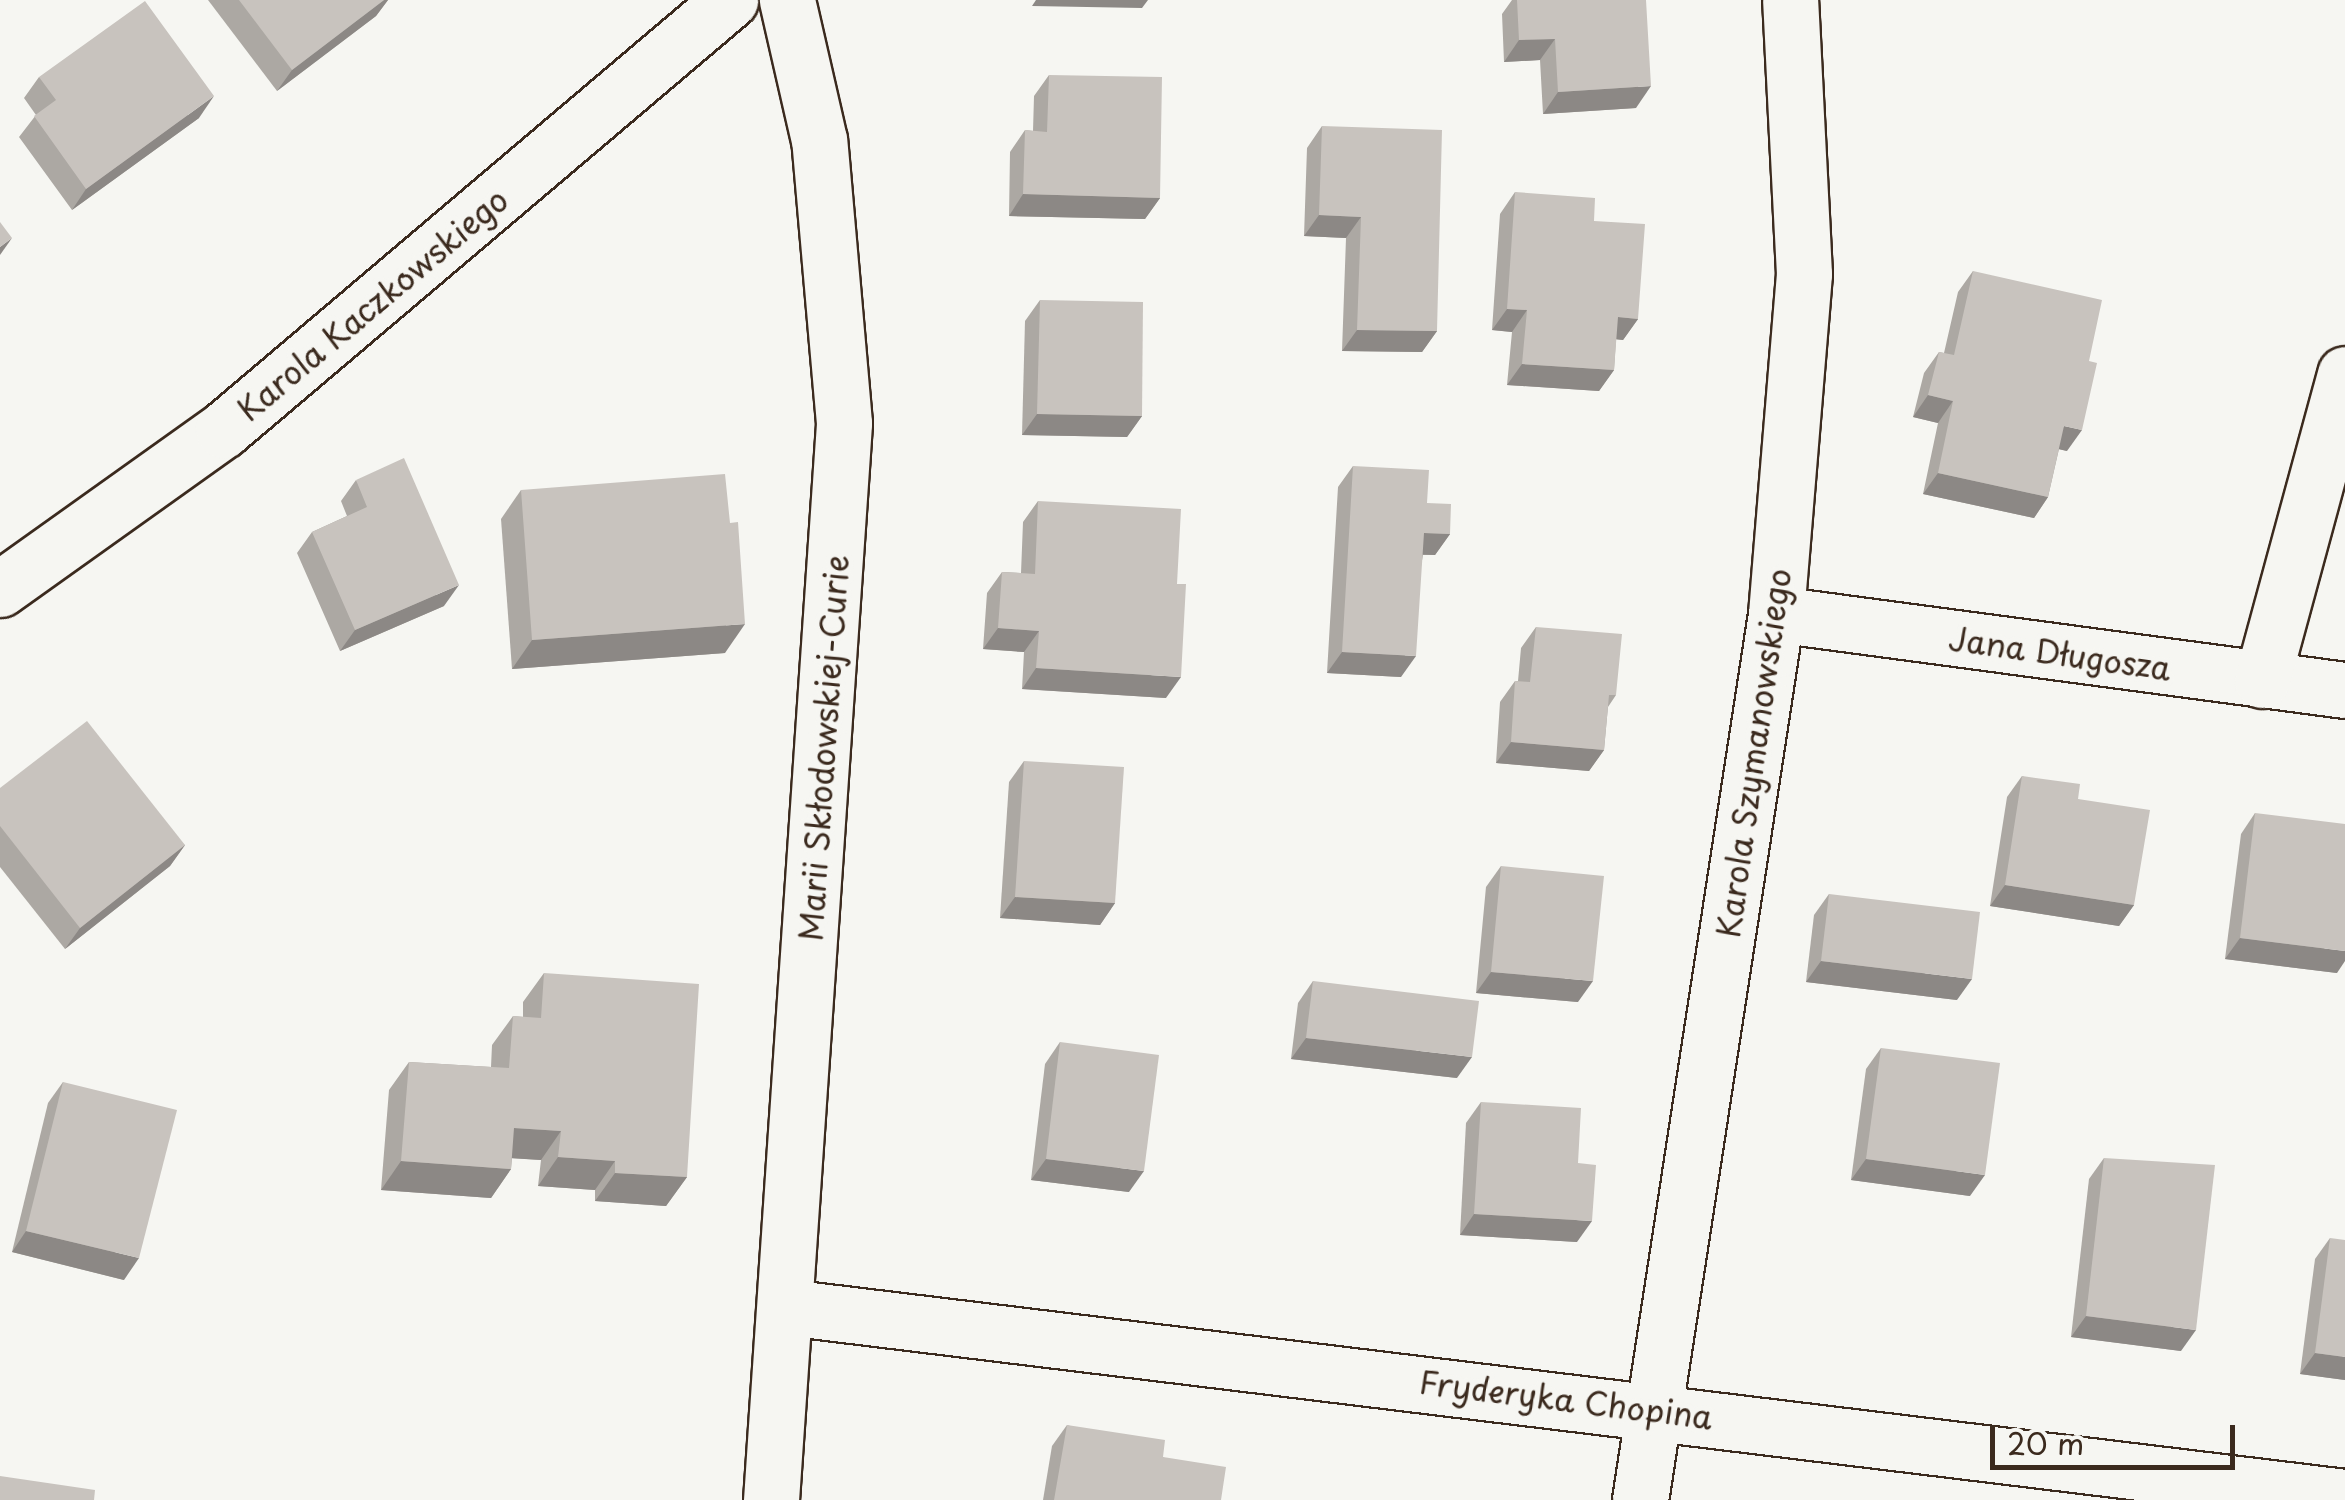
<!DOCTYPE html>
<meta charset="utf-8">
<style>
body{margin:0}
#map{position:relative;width:2345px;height:1500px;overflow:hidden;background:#f6f6f2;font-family:"Playpen Sans",sans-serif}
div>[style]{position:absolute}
.roads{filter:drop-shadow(2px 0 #3b2a1e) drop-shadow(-2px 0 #3b2a1e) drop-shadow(0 2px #3b2a1e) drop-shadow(0 -2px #3b2a1e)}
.minor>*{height:55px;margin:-27.5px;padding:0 27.5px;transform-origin:27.5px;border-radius:27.5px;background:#f6f6f2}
.wall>*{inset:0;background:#aca8a3}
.shaded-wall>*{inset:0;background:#8c8885}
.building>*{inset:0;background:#c8c3be}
span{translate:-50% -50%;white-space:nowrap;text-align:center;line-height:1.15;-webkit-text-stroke:10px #f6f6f2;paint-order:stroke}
.street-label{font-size:32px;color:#3b2a1e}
.scale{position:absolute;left:1990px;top:1425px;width:245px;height:45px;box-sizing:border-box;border:5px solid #3b2a1e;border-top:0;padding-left:12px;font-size:30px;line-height:35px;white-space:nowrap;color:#3b2a1e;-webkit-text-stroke:8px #f6f6f2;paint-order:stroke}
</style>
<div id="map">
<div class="roads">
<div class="minor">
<i style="left:0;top:589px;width:274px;rotate:-35.5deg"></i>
<i style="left:223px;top:430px;width:665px;rotate:-40.3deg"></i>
<i style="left:1776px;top:614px;width:574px;rotate:7.61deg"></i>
<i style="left:2262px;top:680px;width:317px;rotate:-74.8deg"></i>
<i style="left:786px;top:1307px;width:1571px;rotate:6.95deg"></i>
<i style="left:771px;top:1500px;width:1079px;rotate:-86.12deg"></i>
<i style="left:844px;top:423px;width:284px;rotate:-95deg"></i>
<i style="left:819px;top:140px;width:144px;rotate:-102.9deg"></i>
<i style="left:1640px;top:1500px;width:896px;rotate:-81.27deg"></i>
<i style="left:1776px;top:614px;width:341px;rotate:-85.3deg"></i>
<i style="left:1804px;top:274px;width:274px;rotate:-92.9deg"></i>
</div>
</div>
<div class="wall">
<i style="clip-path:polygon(208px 0,388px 0,376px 16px,277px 91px)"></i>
<i style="clip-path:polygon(1512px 0,1646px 0,1636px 108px,1543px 114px,1540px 60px,1504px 62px,1502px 14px)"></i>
<i style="clip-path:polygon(1049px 75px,1160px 198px,1145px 219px,1009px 216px,1010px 152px,1025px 130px,1033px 131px,1034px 96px)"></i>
<i style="clip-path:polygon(39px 77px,199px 118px,72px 210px,19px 137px,36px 115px,24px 98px)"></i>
<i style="clip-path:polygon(1322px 126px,1437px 331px,1422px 352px,1342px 351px,1346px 238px,1304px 236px,1307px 148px)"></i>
<i style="clip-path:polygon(1515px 192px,1594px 221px,1638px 319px,1623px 340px,1616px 339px,1614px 370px,1599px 391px,1507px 385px,1512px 332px,1492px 330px,1500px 214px)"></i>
<i style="clip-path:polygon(1973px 271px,2067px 451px,2059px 449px,2048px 497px,2034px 518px,1923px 494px,1938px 423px,1913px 417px,1924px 373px,1939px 352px,1944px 353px,1958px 292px)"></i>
<i style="clip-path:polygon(1040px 300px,1142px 416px,1127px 437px,1022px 435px,1025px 321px)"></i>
<i style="clip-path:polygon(1353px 466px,1427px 503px,1450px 534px,1435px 555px,1423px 555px,1401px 677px,1327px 673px,1338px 487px)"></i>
<i style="clip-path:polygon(356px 480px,444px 606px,340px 651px,297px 553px,312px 532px,347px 516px,341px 501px)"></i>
<i style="clip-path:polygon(521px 490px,730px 523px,725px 653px,512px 669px,501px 519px)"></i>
<i style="clip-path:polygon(1038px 501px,1166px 698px,1022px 689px,1024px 652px,983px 649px,987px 593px,1002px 572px,1021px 573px,1023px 522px)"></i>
<i style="clip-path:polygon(1536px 627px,1616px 695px,1608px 707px,1604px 750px,1589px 771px,1496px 763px,1500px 702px,1515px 681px,1518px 681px,1521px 648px)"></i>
<i style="clip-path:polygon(1024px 761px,1115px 903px,1100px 925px,1000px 918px,1009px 782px)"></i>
<i style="clip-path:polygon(2022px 776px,2078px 799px,2134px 905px,2119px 926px,1990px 906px,2007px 797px)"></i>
<i style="clip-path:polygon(0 788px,185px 845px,170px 866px,65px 949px,0 867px)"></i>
<i style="clip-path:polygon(2255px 813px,2337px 973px,2225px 959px,2241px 834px)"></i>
<i style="clip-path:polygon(1501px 866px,1578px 1002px,1476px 993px,1486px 887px)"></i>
<i style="clip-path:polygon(1829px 894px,1957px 1000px,1806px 982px,1814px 915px)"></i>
<i style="clip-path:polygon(544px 973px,687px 1177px,666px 1206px,595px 1201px,595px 1190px,538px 1186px,541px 1160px,512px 1158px,511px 1169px,491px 1198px,381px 1190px,389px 1090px,409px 1062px,491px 1067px,492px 1045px,513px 1016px,523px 1017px,523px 1002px)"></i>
<i style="clip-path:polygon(1313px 981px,1457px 1078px,1291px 1059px,1298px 1003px)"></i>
<i style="clip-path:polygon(1060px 1042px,1129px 1192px,1031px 1180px,1045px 1064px)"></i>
<i style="clip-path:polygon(1881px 1048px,1970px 1196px,1851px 1180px,1866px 1069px)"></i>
<i style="clip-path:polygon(63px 1082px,124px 1280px,12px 1252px,48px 1103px)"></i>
<i style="clip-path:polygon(1481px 1102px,1578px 1163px,1577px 1242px,1460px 1235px,1466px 1123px)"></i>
<i style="clip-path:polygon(2104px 1158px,2181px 1351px,2071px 1337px,2089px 1179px)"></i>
<i style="clip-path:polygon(2330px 1238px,2345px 1380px,2300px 1374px,2315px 1259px)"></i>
<i style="clip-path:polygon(1067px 1425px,1163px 1457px,1221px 1500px,1043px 1500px,1052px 1446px)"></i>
</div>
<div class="shaded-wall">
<i style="clip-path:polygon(384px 0,388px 0,376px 16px,277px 91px,292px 70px)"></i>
<i style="clip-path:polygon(1036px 0,1148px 0,1142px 8px,1032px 6px)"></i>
<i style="clip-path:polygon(1555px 39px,1540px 60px,1504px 62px,1519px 40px)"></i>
<i style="clip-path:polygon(1651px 86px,1636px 108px,1543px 114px,1558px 92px)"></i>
<i style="clip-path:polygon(214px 96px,199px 118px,72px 210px,86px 189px)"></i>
<i style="clip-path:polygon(1023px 194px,1160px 198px,1145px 219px,1009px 216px)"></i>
<i style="clip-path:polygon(1319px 215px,1361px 217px,1346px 238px,1304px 236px)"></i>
<i style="clip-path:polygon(12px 238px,0 255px,0 247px)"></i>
<i style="clip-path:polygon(1507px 309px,1527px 310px,1512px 332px,1492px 330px)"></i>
<i style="clip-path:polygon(1618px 317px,1638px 319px,1623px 340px,1603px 338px)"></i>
<i style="clip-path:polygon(1357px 330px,1437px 331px,1422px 352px,1342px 351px)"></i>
<i style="clip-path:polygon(1522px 364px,1614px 370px,1599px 391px,1507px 385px)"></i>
<i style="clip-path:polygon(1928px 395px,1953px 401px,1938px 423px,1913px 417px)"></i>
<i style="clip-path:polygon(1037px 414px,1142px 416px,1127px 437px,1022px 435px)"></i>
<i style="clip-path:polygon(2064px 426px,2082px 430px,2067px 451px,2049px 447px)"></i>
<i style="clip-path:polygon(1938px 473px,2048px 497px,2034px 518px,1923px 494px)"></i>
<i style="clip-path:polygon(1424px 533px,1450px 534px,1435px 555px,1409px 554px)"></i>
<i style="clip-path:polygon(459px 585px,444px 606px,340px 651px,355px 630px)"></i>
<i style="clip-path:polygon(745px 624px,725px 653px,512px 669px,532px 640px)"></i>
<i style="clip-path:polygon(998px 628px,1039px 631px,1024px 652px,983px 649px)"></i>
<i style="clip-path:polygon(1342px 652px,1416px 656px,1401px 677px,1327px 673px)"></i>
<i style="clip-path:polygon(1036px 668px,1181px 677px,1166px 698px,1022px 689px)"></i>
<i style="clip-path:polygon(1511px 742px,1604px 750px,1589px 771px,1496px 763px)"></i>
<i style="clip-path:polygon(185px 845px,170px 866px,65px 949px,80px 928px)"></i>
<i style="clip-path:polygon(2005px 885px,2134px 905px,2119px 926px,1990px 906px)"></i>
<i style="clip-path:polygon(1015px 897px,1115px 903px,1100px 925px,1000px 918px)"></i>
<i style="clip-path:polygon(2240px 938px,2345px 951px,2345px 961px,2337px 973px,2225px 959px)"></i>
<i style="clip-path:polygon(1821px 961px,1972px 979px,1957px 1000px,1806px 982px)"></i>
<i style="clip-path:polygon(1491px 972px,1593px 981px,1578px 1002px,1476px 993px)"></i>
<i style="clip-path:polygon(1306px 1038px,1472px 1057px,1457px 1078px,1291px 1059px)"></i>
<i style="clip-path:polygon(514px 1128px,561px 1131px,541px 1160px,493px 1157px)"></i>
<i style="clip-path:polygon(558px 1157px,615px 1161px,595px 1190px,538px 1186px)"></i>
<i style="clip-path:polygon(1046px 1159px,1144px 1171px,1129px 1192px,1031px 1180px)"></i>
<i style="clip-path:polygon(1866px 1159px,1985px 1175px,1970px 1196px,1851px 1180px)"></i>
<i style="clip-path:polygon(401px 1161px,511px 1169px,491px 1198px,381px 1190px)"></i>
<i style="clip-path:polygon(615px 1173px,687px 1177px,666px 1206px,595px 1201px)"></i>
<i style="clip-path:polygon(1474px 1214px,1592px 1221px,1577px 1242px,1460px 1235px)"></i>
<i style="clip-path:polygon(26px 1231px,139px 1258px,124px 1280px,12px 1252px)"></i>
<i style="clip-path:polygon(2086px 1316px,2196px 1330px,2181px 1351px,2071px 1337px)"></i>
<i style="clip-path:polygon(2315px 1353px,2345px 1357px,2345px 1380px,2300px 1374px)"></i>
</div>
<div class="building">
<i style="clip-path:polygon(239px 0,384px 0,292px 70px)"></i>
<i style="clip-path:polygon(1517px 0,1646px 0,1651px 86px,1558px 92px,1555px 39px,1519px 40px)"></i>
<i style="clip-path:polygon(145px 1px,214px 96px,86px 189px,34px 116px,56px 100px,39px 77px)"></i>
<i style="clip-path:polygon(1049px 75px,1162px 77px,1160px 198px,1023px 194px,1025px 130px,1047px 132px)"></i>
<i style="clip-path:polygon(1322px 126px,1442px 130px,1437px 331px,1357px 330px,1361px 217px,1319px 215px)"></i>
<i style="clip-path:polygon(1515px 192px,1595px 198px,1594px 221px,1645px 224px,1638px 319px,1618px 317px,1614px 370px,1522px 364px,1527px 310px,1507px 309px)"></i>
<i style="clip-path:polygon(0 222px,12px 238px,0 247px)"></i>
<i style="clip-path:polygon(1973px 271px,2102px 300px,2089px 361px,2097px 363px,2082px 430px,2064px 426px,2048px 497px,1938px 473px,1953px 401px,1928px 395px,1939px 352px,1954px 355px)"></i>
<i style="clip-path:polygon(1040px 300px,1143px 302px,1142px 416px,1037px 414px)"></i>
<i style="clip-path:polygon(404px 458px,459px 585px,355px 630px,312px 532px,367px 507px,356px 480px)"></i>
<i style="clip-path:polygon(1353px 466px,1429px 470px,1427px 503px,1451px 504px,1450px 534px,1424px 533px,1416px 656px,1342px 652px)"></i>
<i style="clip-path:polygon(725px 474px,730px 523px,738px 522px,745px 624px,532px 640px,521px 490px)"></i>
<i style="clip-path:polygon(1038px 501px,1181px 509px,1177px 584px,1186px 584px,1181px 677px,1036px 668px,1039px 631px,998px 628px,1002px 572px,1035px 574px)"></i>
<i style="clip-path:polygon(1536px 627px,1622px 634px,1616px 695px,1609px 695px,1604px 750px,1511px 742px,1515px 681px,1530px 682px)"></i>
<i style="clip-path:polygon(87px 721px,185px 845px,80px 928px,0 826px,0 788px)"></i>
<i style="clip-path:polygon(1024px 761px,1124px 767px,1115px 903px,1015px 897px)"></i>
<i style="clip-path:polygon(2022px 776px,2080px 784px,2078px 799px,2150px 810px,2134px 905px,2005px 885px)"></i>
<i style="clip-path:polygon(2255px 813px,2345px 824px,2345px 951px,2240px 938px)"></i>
<i style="clip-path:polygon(1501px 866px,1604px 876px,1593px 981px,1491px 972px)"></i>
<i style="clip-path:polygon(1829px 894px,1980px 912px,1972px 979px,1821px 961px)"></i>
<i style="clip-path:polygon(544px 973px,699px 984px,687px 1177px,615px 1173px,615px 1161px,558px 1157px,561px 1131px,514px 1128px,511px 1169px,401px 1161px,409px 1062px,509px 1068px,513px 1016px,541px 1018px)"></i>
<i style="clip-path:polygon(1313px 981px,1479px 1001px,1472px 1057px,1306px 1038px)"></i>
<i style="clip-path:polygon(1060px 1042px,1159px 1055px,1144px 1171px,1046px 1159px)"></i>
<i style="clip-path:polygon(1881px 1048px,2000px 1063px,1985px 1175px,1866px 1159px)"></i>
<i style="clip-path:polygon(63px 1082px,177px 1110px,139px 1258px,26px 1231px)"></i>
<i style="clip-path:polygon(1481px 1102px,1581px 1108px,1578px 1163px,1596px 1165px,1592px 1221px,1474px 1214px)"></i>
<i style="clip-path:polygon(2104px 1158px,2215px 1165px,2196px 1330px,2086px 1316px)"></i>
<i style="clip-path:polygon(2330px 1238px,2345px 1240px,2345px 1357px,2315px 1353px)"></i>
<i style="clip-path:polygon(1067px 1425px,1165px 1440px,1163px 1457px,1226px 1467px,1221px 1500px,1054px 1500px)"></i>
<i style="clip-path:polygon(0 1476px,95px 1490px,94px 1500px,0 1500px)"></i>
</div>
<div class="street-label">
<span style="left:372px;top:304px;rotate:-40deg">Karola Kaczkowskiego</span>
<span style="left:2060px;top:653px;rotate:8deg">Jana Długosza</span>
<span style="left:823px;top:748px;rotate:-86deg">Marii Skłodowskiej-Curie</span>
<span style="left:1753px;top:753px;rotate:-82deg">Karola Szymanowskiego</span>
<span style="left:1566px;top:1399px;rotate:7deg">Fryderyka Chopina</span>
</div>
<div class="scale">20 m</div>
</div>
